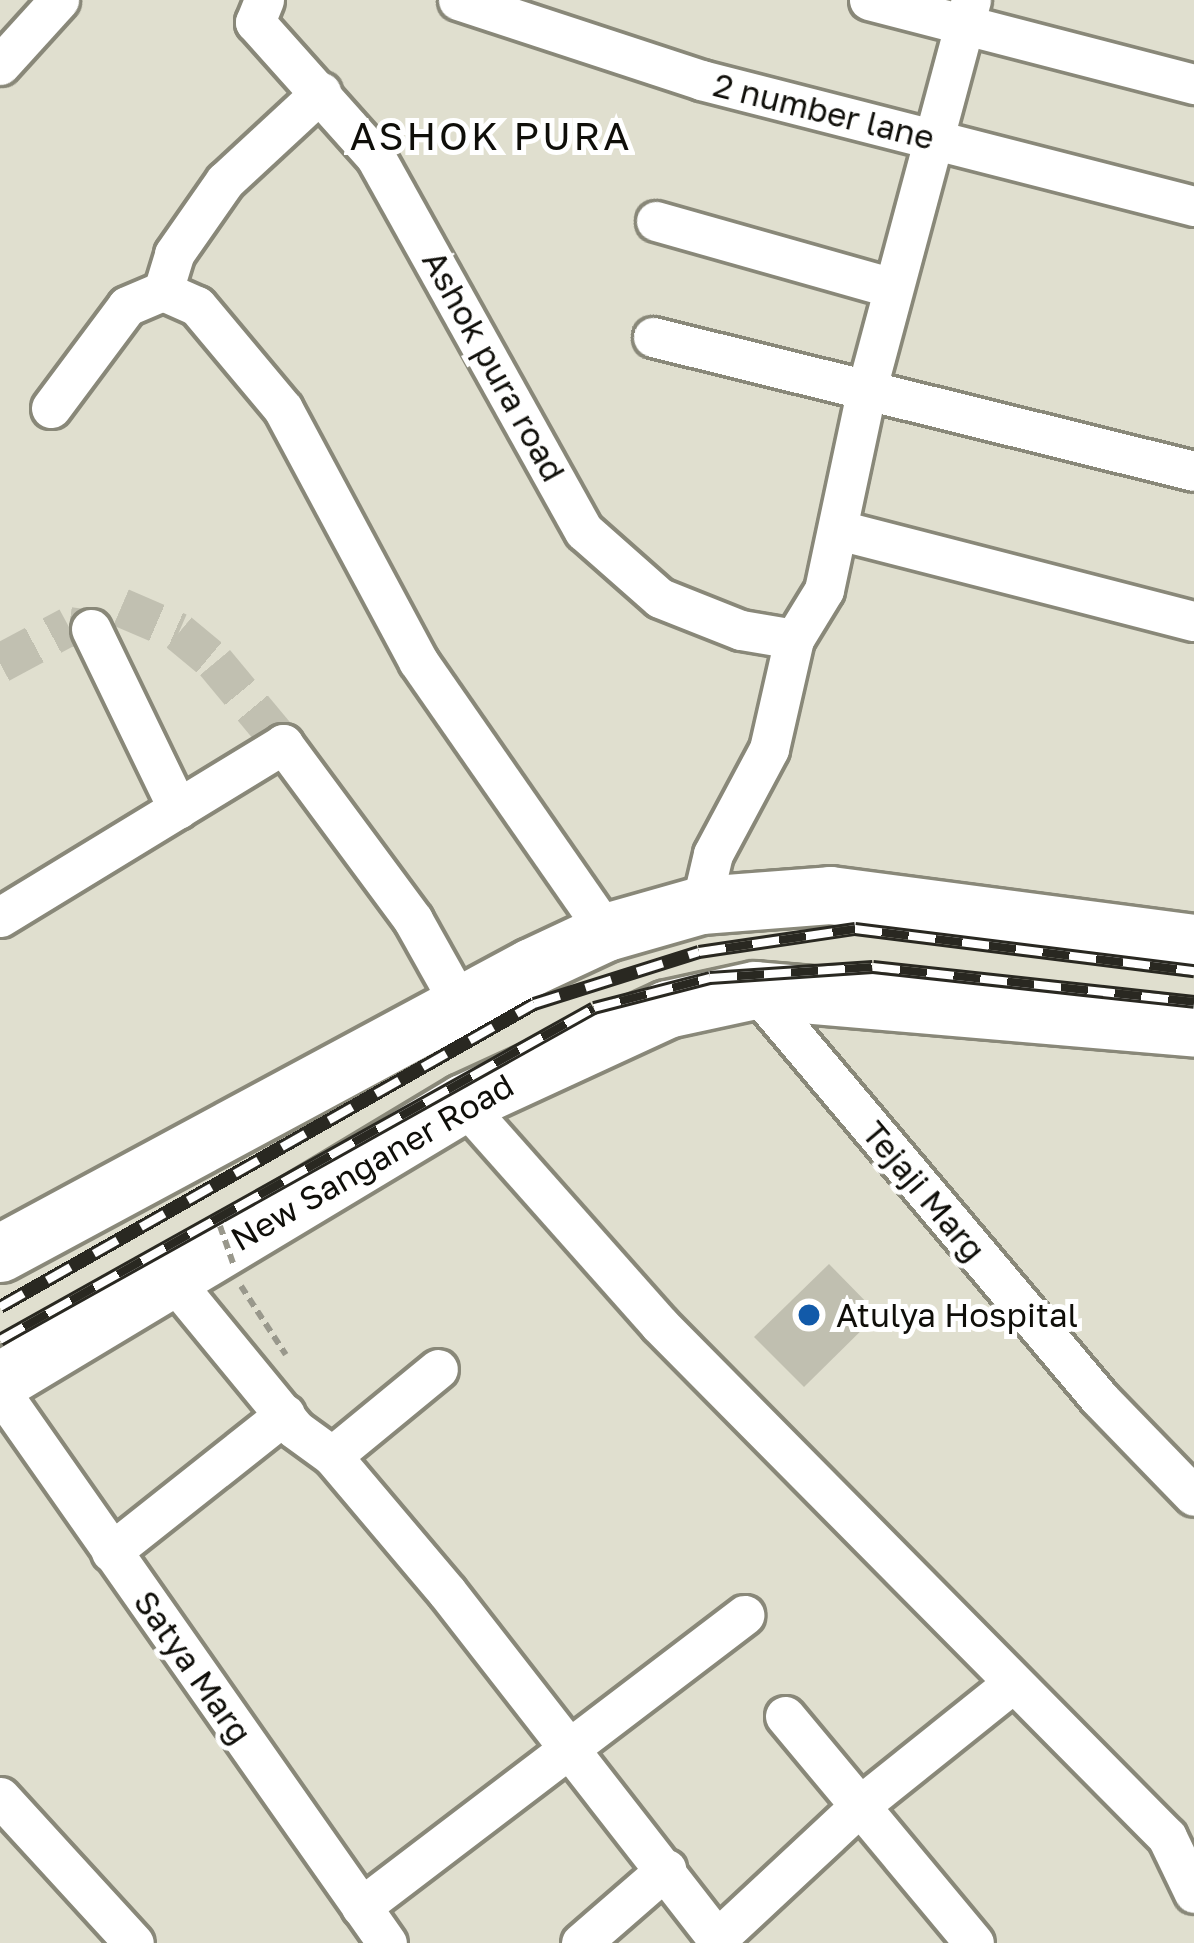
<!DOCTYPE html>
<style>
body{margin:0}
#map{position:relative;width:1194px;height:1943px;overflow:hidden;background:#e0dfcf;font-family:"Golos Text",sans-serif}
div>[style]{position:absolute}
.building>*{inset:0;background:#c0bfb0}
.street-tunnel>*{height:39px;margin-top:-19.5px;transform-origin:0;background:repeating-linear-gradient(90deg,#c1c0b1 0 39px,transparent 0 59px)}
.path>*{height:6px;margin-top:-3px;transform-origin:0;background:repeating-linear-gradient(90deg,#99988c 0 9px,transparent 0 15px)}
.roads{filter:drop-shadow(3px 0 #898879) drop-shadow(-3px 0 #898879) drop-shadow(0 3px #898879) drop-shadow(0 -3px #898879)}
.street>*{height:39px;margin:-19.5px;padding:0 19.5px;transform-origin:19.5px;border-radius:19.5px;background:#fff}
.secondary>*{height:57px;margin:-28.5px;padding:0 28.5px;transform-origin:28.5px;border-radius:28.5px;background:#fff}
.rail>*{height:14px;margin-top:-7px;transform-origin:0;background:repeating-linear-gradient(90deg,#fff 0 27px,#292821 0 54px);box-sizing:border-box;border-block:3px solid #292821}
.path-bridge>*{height:6px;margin-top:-3px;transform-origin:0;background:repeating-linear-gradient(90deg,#99988c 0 9px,transparent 0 15px)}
.dots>*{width:33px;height:33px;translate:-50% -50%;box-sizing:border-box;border:6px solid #fff;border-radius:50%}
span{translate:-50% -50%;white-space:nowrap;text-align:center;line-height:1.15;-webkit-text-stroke:10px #fff;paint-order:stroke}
.street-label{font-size:33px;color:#0f0e09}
.poi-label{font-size:33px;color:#0f0e09}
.left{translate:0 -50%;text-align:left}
.quarter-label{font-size:39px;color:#0f0e09;letter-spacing:3px}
</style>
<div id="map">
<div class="building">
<i style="clip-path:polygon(829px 1264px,878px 1314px,804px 1387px,754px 1337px)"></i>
</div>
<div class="street-tunnel">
<i style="left:121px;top:607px;width:63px;rotate:23.3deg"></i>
<i style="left:179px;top:632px;width:47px;rotate:39.8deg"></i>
<i style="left:215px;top:662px;width:107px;rotate:50.3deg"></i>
<i style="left:0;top:663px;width:78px;rotate:-28.2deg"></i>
<i style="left:69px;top:626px;width:22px;rotate:8deg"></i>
</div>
<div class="path">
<i style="left:241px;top:1286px;width:82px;rotate:56.9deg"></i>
</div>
<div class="roads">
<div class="street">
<i style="left:264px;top:0;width:24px;rotate:112deg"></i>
<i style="left:255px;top:22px;width:180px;rotate:48.2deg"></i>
<i style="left:375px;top:156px;width:429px;rotate:60.9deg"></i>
<i style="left:584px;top:531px;width:101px;rotate:41.4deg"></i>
<i style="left:660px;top:598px;width:87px;rotate:21.6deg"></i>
<i style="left:741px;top:630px;width:54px;rotate:9.6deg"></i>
<i style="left:458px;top:0;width:256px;rotate:18.2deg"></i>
<i style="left:701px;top:80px;width:509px;rotate:14.34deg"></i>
<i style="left:869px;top:0;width:336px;rotate:14.5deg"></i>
<i style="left:0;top:65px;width:88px;rotate:-47.8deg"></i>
<i style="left:656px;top:221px;width:246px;rotate:15.8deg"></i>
<i style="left:163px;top:291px;width:39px;rotate:-73deg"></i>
<i style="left:174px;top:254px;width:89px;rotate:-55.1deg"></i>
<i style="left:225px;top:181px;width:131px;rotate:-42.8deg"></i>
<i style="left:653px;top:337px;width:557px;rotate:13.91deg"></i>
<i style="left:51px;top:408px;width:127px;rotate:-53.3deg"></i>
<i style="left:127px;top:306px;width:39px;rotate:-23deg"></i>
<i style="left:163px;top:291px;width:37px;rotate:24deg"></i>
<i style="left:197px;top:306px;width:134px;rotate:50.1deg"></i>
<i style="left:283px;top:409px;width:286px;rotate:61.8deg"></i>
<i style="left:418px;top:661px;width:330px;rotate:55.2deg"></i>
<i style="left:839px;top:530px;width:366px;rotate:14.4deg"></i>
<i style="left:91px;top:629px;width:200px;rotate:64.2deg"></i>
<i style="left:701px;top:905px;width:52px;rotate:-76.8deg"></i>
<i style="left:713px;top:854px;width:119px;rotate:-61.9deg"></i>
<i style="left:769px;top:749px;width:113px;rotate:-77.2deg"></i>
<i style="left:794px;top:639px;width:57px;rotate:-58.5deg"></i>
<i style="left:824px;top:590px;width:207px;rotate:-78deg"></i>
<i style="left:867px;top:388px;width:402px;rotate:-75deg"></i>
<i style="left:0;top:917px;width:332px;rotate:-31.4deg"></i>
<i style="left:283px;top:744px;width:219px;rotate:53.5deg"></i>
<i style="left:413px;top:920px;width:96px;rotate:60.8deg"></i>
<i style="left:755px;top:990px;width:534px;rotate:49.86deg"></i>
<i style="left:1099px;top:1398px;width:136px;rotate:45.9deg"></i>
<i style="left:463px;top:1103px;width:295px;rotate:48.4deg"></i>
<i style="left:659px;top:1324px;width:722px;rotate:45.28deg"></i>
<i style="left:1167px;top:1837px;width:62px;rotate:64.3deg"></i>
<i style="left:172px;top:1279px;width:194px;rotate:50.6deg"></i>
<i style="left:295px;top:1429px;width:46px;rotate:36.1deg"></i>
<i style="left:332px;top:1456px;width:178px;rotate:49.8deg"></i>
<i style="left:447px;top:1592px;width:445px;rotate:52.1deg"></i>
<i style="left:0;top:1391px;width:674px;rotate:54.97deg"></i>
<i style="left:332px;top:1456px;width:137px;rotate:-39.4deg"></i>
<i style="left:111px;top:1552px;width:222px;rotate:-38.4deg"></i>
<i style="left:785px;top:1716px;width:295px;rotate:50.2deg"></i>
<i style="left:0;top:1797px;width:198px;rotate:47.5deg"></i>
<i style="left:361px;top:1907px;width:482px;rotate:-37.3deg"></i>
<i style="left:717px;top:1939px;width:200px;rotate:-43deg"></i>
<i style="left:863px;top:1803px;width:192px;rotate:-38.7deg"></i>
<i style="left:581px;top:1943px;width:113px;rotate:-41deg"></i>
</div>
<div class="secondary">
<i style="left:0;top:1253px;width:603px;rotate:-28.31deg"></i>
<i style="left:531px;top:967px;width:83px;rotate:-25deg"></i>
<i style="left:606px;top:932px;width:99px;rotate:-15.9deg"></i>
<i style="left:701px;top:905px;width:129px;rotate:-4.4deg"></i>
<i style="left:830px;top:895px;width:367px;rotate:7.5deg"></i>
<i style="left:0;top:1381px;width:540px;rotate:-30.98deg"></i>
<i style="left:463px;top:1103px;width:225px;rotate:-24.7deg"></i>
<i style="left:667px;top:1009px;width:90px;rotate:-12.2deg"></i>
<i style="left:755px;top:990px;width:441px;rotate:4.9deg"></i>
</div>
</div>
<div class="rail">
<i style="left:0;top:1307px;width:614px;rotate:-29.57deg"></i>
<i style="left:534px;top:1004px;width:173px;rotate:-17.5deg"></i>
<i style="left:699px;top:952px;width:158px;rotate:-8.4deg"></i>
<i style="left:855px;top:929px;width:342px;rotate:7.1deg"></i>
<i style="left:0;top:1340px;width:680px;rotate:-29.2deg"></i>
<i style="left:594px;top:1008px;width:120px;rotate:-14.5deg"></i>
<i style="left:710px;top:978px;width:163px;rotate:-3.9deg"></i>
<i style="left:873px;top:967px;width:323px;rotate:6.2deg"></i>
</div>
<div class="path-bridge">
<i style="left:220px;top:1226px;width:42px;rotate:70.7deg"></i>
</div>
<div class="dots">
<i style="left:809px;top:1315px;background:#125aa9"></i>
</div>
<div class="street-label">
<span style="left:824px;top:111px;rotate:14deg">2 number lane</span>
<span style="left:494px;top:366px;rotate:61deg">Ashok pura road</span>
<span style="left:372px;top:1162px;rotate:-30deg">New Sanganer Road</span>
<span style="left:924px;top:1191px;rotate:50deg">Tejaji Marg</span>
<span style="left:193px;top:1667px;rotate:55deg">Satya Marg</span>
</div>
<div class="poi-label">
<span class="left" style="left:836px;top:1315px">Atulya Hospital</span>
</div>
<div class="quarter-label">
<span style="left:491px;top:136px">ASHOK PURA</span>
</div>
</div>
